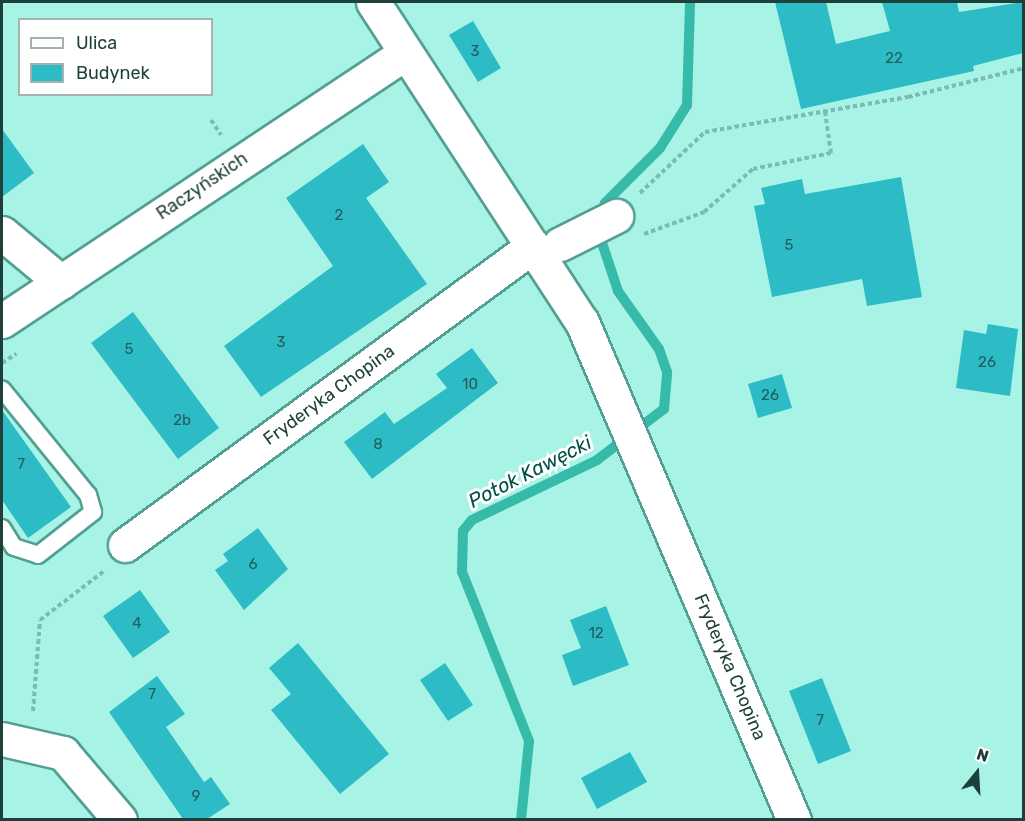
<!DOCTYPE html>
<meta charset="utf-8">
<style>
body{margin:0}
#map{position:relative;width:1025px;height:821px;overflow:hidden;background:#a7f4e7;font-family:Rubik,sans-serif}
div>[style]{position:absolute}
.stream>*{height:10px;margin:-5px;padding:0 5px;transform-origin:5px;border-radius:5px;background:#36bbaa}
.building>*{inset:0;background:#2dbcc6}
.path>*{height:4px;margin-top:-2px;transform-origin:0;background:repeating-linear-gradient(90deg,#7cbbb1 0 4.5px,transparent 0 7.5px)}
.roads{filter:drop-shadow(2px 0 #539f93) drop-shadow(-2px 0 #539f93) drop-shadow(0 2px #539f93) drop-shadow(0 -2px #539f93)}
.lane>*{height:16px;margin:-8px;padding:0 8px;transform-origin:8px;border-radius:8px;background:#fff}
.street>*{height:33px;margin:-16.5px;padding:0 16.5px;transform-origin:16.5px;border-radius:16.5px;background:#fff}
.secondary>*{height:33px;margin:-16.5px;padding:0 16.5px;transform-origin:16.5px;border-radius:16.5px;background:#fff}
span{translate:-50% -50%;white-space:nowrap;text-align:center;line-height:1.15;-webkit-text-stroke:6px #fff;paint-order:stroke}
.number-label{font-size:15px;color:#225e5d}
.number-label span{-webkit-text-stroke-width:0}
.street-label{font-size:18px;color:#1f3f3a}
.water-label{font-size:20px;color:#015148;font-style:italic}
.frame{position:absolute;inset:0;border:3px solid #1f3f3a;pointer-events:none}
.legend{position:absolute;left:18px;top:18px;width:195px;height:78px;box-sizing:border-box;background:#fff;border:2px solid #a5b2b0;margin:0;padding:8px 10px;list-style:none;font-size:18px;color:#1f3f3a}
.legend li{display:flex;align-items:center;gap:12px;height:30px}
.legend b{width:30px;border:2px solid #a5b2b0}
.north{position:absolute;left:947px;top:743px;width:60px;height:60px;-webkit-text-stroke:4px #fff;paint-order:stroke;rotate:18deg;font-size:16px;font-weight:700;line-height:24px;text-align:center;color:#1f3f3a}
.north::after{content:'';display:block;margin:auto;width:21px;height:27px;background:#1f3f3a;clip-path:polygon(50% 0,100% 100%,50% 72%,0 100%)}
</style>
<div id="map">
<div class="stream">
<i style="left:521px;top:820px;width:79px;rotate:-84.2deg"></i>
<i style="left:529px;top:741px;width:182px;rotate:-111.6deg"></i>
<i style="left:462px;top:572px;width:41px;rotate:-88.6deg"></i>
<i style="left:463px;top:531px;width:14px;rotate:-51deg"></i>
<i style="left:472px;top:520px;width:139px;rotate:-25.6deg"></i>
<i style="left:597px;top:460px;width:84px;rotate:-37.3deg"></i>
<i style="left:664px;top:409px;width:37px;rotate:-85deg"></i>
<i style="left:667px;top:372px;width:24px;rotate:-109deg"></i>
<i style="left:659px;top:349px;width:71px;rotate:-125.3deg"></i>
<i style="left:618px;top:291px;width:57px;rotate:-108.4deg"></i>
<i style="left:600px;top:237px;width:34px;rotate:-82deg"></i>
<i style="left:605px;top:203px;width:78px;rotate:-45deg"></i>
<i style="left:660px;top:148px;width:51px;rotate:-57.9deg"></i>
<i style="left:687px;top:105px;width:103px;rotate:-88.3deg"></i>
</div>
<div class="building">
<i style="clip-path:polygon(775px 2px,826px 2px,836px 44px,890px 31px,882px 2px,957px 2px,959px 12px,1023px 2px,1023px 53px,973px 66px,974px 71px,801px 109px)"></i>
<i style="clip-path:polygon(473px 21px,501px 68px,478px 82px,449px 35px)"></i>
<i style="clip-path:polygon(2px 129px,34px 173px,2px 197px)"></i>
<i style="clip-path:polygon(363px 144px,389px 182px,366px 198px,427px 284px,261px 397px,224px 346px,333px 266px,286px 198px)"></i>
<i style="clip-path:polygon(901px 177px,922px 297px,867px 306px,862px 279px,772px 297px,754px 206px,765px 204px,761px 188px,802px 179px,805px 194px)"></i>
<i style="clip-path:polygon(133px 312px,219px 428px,178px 459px,91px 343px)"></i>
<i style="clip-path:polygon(988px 324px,1018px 329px,1010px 396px,956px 388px,964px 330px,986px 334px)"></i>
<i style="clip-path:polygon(472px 348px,498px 383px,372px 479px,344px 442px,385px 412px,394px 424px,447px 388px,436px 374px)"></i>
<i style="clip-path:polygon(782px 374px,792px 408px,758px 418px,748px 384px)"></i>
<i style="clip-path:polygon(2px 410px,71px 507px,28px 538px,2px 500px)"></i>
<i style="clip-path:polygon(258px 528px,288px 569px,244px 610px,215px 570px,228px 561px,223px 554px)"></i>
<i style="clip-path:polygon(140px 590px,170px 632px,133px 658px,103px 616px)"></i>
<i style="clip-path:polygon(606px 606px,629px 665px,573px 686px,562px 655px,581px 648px,570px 620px)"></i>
<i style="clip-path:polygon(298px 643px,389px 754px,340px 794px,271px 710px,291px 694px,269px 668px)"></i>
<i style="clip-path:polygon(445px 663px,473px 705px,448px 721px,420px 680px)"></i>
<i style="clip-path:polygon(157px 676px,185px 714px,166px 727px,204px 782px,211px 777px,230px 804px,207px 819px,183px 819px,109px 712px)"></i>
<i style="clip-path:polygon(822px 678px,851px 751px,818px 764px,789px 691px)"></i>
<i style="clip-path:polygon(630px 752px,647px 782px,597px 809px,581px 778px)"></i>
</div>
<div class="path">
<i style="left:211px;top:120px;width:18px;rotate:56deg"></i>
<i style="left:640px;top:193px;width:89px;rotate:-43.2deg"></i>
<i style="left:705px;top:132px;width:206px;rotate:-9.8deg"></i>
<i style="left:908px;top:97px;width:120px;rotate:-14deg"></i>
<i style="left:644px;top:234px;width:64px;rotate:-20.1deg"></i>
<i style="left:704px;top:212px;width:65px;rotate:-41.3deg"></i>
<i style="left:753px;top:169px;width:80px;rotate:-11.6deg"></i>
<i style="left:831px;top:153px;width:41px;rotate:-98.3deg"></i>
<i style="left:2px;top:363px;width:17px;rotate:-33deg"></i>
<i style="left:33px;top:711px;width:91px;rotate:-85.6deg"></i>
<i style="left:40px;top:620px;width:81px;rotate:-37.4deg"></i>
</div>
<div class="roads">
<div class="lane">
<i style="left:2px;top:528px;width:22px;rotate:58deg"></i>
<i style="left:14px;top:547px;width:25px;rotate:18deg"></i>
<i style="left:38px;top:555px;width:70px;rotate:-38deg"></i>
<i style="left:93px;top:512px;width:18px;rotate:-106deg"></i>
<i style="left:88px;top:495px;width:136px;rotate:-129.1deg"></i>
</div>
<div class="street">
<i style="left:2px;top:233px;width:77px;rotate:39.7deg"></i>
<i style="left:560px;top:244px;width:63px;rotate:-26.6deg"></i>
<i style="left:2px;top:321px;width:483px;rotate:-33.6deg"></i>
<i style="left:125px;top:545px;width:506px;rotate:-36.24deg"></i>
<i style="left:2px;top:739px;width:63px;rotate:12.9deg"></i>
<i style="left:63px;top:753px;width:88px;rotate:49.6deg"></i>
</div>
<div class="secondary">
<i style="left:373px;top:2px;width:382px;rotate:56.9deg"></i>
<i style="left:582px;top:322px;width:541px;rotate:66.94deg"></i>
</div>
</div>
<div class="number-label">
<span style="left:475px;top:52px">3</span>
<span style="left:894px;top:59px">22</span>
<span style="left:339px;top:216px">2</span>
<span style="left:789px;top:246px">5</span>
<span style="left:281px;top:343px">3</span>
<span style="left:129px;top:350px">5</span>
<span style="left:987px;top:363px">26</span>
<span style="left:470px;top:385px">10</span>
<span style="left:770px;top:396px">26</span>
<span style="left:182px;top:421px">2b</span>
<span style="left:378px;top:445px">8</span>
<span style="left:21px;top:465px">7</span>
<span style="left:253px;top:565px">6</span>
<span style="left:137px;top:624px">4</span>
<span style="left:596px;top:634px">12</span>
<span style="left:152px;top:695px">7</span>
<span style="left:820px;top:721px">7</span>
<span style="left:196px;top:797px">9</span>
</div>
<div class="street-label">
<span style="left:202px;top:186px;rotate:-34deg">Raczyńskich</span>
<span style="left:329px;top:395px;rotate:-36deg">Fryderyka Chopina</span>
<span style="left:730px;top:667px;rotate:67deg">Fryderyka Chopina</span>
</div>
<div class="water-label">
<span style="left:530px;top:472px;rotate:-27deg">Potok Kawęcki</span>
</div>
<div class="frame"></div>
<ul class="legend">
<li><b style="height:8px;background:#fff"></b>Ulica</li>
<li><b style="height:16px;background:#2dbcc6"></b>Budynek</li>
</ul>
<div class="north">N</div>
</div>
